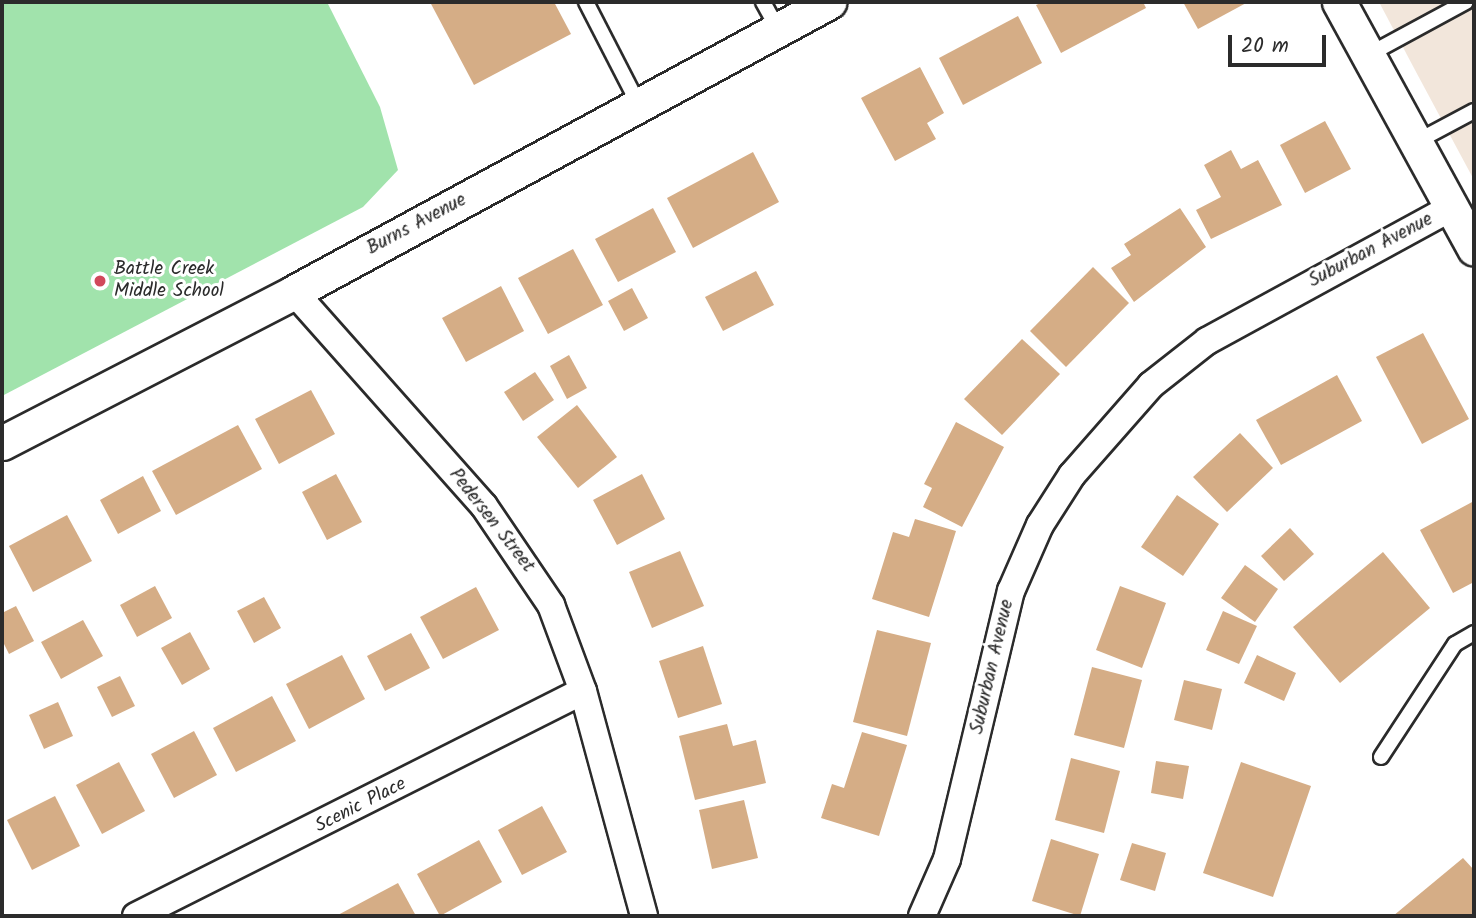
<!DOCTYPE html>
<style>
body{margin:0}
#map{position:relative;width:1476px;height:918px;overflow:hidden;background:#fff;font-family:Kalam,sans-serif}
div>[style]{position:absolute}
.built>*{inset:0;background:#f2e6db}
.green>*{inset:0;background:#a1e3ac}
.building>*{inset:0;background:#d5ad86}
.roads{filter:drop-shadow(2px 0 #2b2b2b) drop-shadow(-2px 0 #2b2b2b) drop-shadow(0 2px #2b2b2b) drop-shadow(0 -2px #2b2b2b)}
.service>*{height:14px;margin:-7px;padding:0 7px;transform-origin:7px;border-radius:7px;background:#fff}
.minor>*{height:26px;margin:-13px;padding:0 13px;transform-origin:13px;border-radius:13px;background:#fff}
.tertiary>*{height:33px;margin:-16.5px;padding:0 16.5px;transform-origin:16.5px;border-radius:16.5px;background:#fff}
.dots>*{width:19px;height:19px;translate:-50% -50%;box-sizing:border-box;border:4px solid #fff;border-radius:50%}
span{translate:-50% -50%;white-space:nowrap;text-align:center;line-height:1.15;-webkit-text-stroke:6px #fff;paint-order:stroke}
.street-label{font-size:19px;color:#2b2b2b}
.poi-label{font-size:19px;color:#2b2b2b}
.left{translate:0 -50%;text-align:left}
.frame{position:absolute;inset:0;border:4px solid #2b2b2b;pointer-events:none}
.scale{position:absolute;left:1228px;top:35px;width:98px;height:32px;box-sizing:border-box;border:4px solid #2b2b2b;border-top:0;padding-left:9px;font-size:21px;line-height:24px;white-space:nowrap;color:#2b2b2b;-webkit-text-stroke:5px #fff;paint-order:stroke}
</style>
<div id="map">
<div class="built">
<i style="clip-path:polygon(1379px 2px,1474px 2px,1474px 180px,1415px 70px)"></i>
</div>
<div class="green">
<i style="clip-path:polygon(2px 2px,327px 2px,380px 107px,398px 170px,363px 207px,2px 396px)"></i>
</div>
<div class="building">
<i style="clip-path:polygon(430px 2px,554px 2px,571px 34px,474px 85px)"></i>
<i style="clip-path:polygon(1043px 2px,1143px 2px,1146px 8px,1061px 53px,1036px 5px)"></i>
<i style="clip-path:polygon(1183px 2px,1248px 2px,1198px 29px)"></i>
<i style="clip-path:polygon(1018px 16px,1042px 63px,963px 105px,939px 58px)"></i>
<i style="clip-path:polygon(920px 67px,944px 113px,927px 123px,936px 139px,895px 161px,861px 98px)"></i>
<i style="clip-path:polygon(1325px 121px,1351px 169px,1305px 193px,1280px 145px)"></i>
<i style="clip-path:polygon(1231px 150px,1241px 169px,1258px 160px,1282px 205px,1211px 239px,1196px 210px,1221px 197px,1204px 165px)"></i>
<i style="clip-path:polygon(753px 152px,779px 202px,693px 248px,667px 198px)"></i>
<i style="clip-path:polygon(653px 208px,676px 252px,618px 282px,595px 239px)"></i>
<i style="clip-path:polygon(1180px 208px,1206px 247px,1134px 302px,1111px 268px,1131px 255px,1124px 244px)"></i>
<i style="clip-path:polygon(573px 249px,603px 305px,548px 334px,518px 278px)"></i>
<i style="clip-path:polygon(1093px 267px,1129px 303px,1066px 367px,1030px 331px)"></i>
<i style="clip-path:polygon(756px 271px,774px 305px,723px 331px,705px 297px)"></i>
<i style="clip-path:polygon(501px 286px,524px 331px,466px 362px,442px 318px)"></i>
<i style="clip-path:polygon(632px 288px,648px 318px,624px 331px,608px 301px)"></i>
<i style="clip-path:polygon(1423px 333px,1469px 419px,1422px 444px,1376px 357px)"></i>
<i style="clip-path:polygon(1022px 339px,1060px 374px,1002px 435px,964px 399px)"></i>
<i style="clip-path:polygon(569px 355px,587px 388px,567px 399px,550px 366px)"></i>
<i style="clip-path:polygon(535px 372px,554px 400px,523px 421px,504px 392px)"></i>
<i style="clip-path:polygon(1337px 375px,1362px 421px,1281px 465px,1256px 420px)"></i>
<i style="clip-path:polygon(311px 390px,335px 434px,279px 464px,255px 419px)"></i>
<i style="clip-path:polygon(577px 405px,617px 457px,578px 488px,537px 437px)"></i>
<i style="clip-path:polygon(956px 422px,1004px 447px,962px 527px,923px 507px,932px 488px,924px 484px)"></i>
<i style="clip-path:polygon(238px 425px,262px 469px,176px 515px,152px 471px)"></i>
<i style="clip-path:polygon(1240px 433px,1273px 468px,1227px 512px,1193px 477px)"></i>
<i style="clip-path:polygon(336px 474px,362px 522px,327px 540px,302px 492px)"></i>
<i style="clip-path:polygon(642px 474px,665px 519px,617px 545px,593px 500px)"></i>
<i style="clip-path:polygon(143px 476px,161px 511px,118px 534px,100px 500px)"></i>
<i style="clip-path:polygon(1177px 495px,1219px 524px,1183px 576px,1141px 547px)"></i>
<i style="clip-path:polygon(1474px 501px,1474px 582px,1453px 593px,1420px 530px)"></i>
<i style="clip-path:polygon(67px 515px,92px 561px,33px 592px,9px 546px)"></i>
<i style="clip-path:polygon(915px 519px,956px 531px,929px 617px,872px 599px,893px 532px,909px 537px)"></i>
<i style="clip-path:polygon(1290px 528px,1314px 554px,1284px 581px,1261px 556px)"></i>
<i style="clip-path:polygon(680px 551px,704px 606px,652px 628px,629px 572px)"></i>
<i style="clip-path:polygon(1383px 552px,1430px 608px,1340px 683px,1293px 627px)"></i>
<i style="clip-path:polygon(1245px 565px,1278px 589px,1255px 622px,1221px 598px)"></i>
<i style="clip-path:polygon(155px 586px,172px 618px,137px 637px,120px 605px)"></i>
<i style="clip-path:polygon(1120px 586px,1166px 603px,1142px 668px,1096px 650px)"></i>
<i style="clip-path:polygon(476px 587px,499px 630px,443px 659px,420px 617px)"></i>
<i style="clip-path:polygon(264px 597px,281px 628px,254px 643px,237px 611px)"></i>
<i style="clip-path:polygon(16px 606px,34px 641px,9px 654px,2px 640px,2px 613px)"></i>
<i style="clip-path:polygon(1223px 611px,1257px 626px,1239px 664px,1206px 650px)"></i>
<i style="clip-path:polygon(83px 620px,103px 656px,61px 679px,41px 642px)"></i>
<i style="clip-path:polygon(877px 630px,931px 643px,907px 736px,853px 722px)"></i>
<i style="clip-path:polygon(190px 632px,210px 669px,182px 685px,161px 648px)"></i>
<i style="clip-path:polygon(411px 633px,430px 668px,385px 691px,367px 656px)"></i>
<i style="clip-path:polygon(703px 646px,722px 704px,678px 718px,659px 661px)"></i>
<i style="clip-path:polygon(342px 655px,365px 699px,309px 729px,286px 684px)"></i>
<i style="clip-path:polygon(1257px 655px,1296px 673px,1284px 701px,1244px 683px)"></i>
<i style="clip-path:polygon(1092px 667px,1142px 680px,1124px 748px,1074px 735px)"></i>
<i style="clip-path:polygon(120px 676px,135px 706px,112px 717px,97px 687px)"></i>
<i style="clip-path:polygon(1184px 680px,1222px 689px,1212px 730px,1174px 720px)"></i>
<i style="clip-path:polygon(272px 696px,296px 741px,236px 772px,213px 728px)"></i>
<i style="clip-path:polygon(58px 702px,73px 736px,44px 749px,29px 715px)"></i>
<i style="clip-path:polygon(727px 724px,733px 746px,756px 740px,766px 783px,695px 800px,679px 736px)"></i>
<i style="clip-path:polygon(194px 731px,217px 775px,174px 798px,151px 754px)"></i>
<i style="clip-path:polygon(862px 732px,907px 745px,879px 836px,821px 818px,832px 784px,844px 788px)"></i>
<i style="clip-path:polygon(1071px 758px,1120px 771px,1104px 833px,1055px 820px)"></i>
<i style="clip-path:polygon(1156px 761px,1189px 766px,1183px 799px,1151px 793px)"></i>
<i style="clip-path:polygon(119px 762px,145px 811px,102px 834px,76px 785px)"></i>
<i style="clip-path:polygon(1241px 762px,1311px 786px,1273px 897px,1203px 873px)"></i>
<i style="clip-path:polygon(55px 796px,80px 846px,32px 870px,7px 820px)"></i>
<i style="clip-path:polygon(744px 800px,758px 858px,712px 869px,699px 810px)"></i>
<i style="clip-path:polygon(542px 806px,567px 852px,522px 875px,498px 830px)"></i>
<i style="clip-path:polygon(1051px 839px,1099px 854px,1080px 916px,1032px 901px)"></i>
<i style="clip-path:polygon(479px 840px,502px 882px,440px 916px,417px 874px)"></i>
<i style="clip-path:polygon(1132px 843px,1166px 853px,1155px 891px,1120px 880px)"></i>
<i style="clip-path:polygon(1463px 858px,1474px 870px,1474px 916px,1393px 916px)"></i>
<i style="clip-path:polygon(398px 883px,416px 916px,336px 916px)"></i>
</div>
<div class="roads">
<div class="service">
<i style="left:586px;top:2px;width:116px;rotate:62.8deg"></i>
<i style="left:763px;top:2px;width:31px;rotate:61deg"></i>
<i style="left:1368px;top:55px;width:111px;rotate:-28.4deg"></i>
<i style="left:1414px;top:143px;width:68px;rotate:-28.1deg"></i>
<i style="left:1381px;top:757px;width:135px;rotate:-56.8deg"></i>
<i style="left:1455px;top:644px;width:22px;rotate:-30deg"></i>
</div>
<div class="minor">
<i style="left:294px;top:292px;width:286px;rotate:48.4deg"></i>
<i style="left:484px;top:506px;width:120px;rotate:55.9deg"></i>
<i style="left:551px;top:605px;width:92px;rotate:69.6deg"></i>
<i style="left:583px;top:691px;width:233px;rotate:74.8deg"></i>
<i style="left:136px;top:916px;width:500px;rotate:-26.72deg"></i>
<i style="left:922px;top:916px;width:62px;rotate:-66.3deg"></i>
<i style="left:947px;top:859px;width:276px;rotate:-76.6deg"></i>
<i style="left:1011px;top:591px;width:72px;rotate:-66.3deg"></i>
<i style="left:1040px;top:525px;width:59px;rotate:-57.4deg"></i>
<i style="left:1072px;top:475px;width:120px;rotate:-48.7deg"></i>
<i style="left:1151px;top:385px;width:71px;rotate:-38.2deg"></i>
<i style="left:1207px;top:341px;width:278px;rotate:-28.6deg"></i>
</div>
<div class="tertiary">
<i style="left:1339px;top:2px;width:281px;rotate:61.3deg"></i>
<i style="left:2px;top:443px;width:329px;rotate:-27.3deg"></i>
<i style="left:294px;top:292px;width:609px;rotate:-28.46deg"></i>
</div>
</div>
<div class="dots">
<i style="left:100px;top:281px;background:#d1495b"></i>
</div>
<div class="street-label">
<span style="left:417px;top:225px;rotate:-28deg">Burns Avenue</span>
<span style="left:1371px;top:251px;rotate:-28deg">Suburban Avenue</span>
<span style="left:491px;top:521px;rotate:52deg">Pedersen Street</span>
<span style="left:993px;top:667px;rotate:-77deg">Suburban Avenue</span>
<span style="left:361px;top:806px;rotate:-27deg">Scenic Place</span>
</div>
<div class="poi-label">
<span class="left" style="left:114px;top:281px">Battle Creek<br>Middle School</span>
</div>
<div class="frame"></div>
<div class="scale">20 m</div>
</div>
